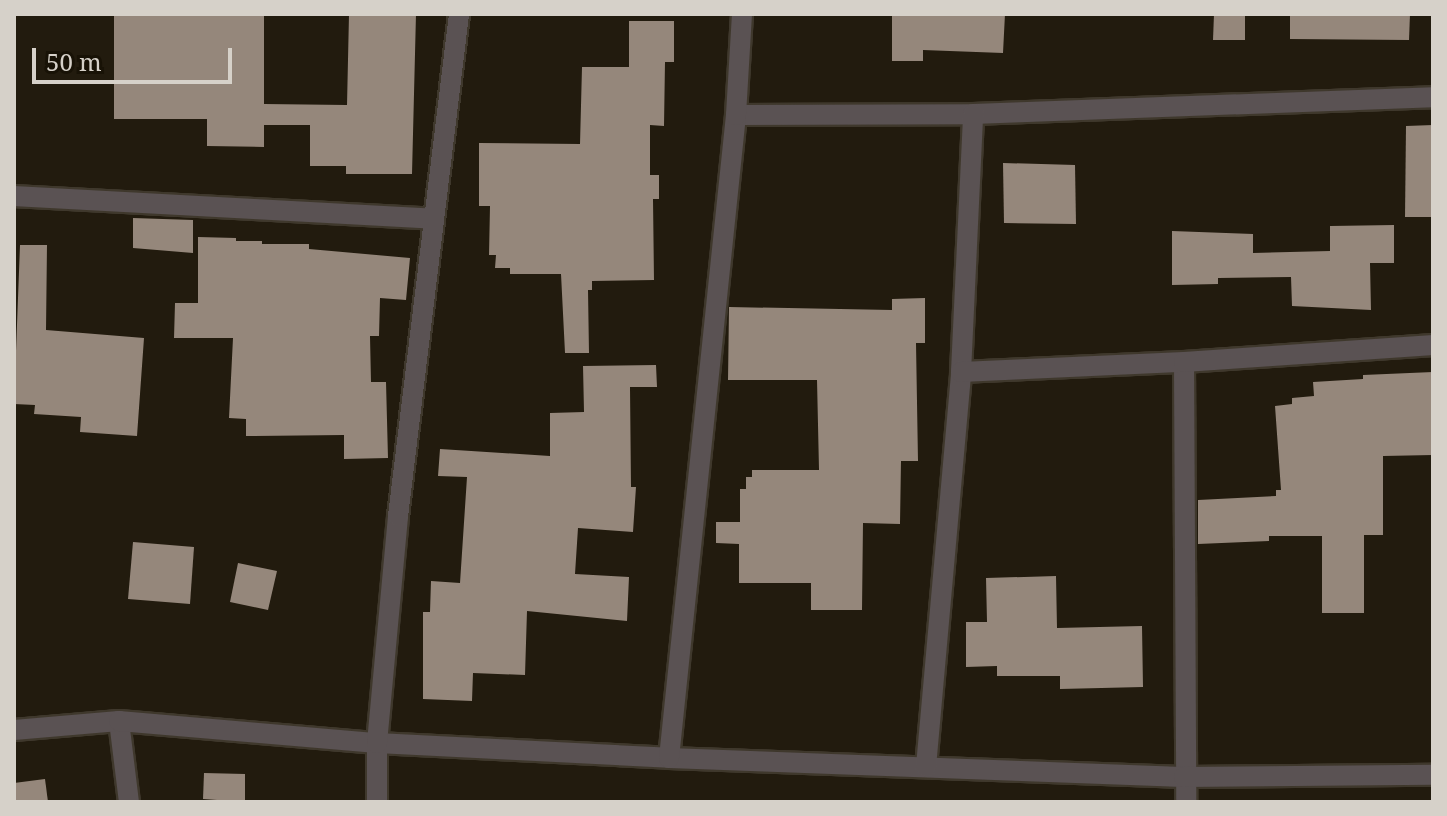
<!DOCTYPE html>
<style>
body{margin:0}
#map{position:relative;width:1447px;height:816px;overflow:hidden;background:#221b0e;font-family:"Noto Serif",serif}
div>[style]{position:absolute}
.building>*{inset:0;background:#95877b}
.roads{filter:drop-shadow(2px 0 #3f382c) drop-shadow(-2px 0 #3f382c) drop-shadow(0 2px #3f382c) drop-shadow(0 -2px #3f382c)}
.street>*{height:20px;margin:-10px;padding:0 10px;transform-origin:10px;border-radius:10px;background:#5a5253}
span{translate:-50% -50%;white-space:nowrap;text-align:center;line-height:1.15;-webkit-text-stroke:8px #181206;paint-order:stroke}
.frame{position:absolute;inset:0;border:16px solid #d6d1c9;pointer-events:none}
.scale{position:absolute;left:32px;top:48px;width:200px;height:36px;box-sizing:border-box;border:4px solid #d6d1c9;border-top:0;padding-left:10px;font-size:24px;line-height:28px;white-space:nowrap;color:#d6d1c9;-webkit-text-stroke:6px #181206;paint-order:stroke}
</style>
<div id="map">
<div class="building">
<i style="clip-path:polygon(114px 14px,264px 14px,264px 104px,347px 105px,349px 14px,416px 14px,412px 174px,346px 174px,346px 166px,310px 166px,310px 125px,264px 125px,264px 147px,207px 146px,207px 119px,114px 119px)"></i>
<i style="clip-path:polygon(892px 14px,1005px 14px,1003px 53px,923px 50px,923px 61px,892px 61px)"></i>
<i style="clip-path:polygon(1214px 14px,1245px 14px,1245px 40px,1213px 40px)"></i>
<i style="clip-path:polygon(1290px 14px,1410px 14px,1409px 40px,1290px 39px)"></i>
<i style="clip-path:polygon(629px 21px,674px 21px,674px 62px,665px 62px,664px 126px,650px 125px,650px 175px,659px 175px,659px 199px,653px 199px,654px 280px,592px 281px,592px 290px,588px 290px,589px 353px,565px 353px,561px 274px,510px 274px,510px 268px,495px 268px,496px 255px,489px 255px,490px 206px,479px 206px,479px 143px,580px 144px,582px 67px,629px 67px)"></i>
<i style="clip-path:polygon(1433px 125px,1433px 217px,1405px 217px,1406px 126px)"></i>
<i style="clip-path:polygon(1003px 163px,1075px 165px,1076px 224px,1004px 223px)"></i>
<i style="clip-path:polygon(133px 218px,193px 220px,193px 253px,133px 248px)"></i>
<i style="clip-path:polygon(1394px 225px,1394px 263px,1370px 263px,1371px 310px,1292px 306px,1291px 277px,1218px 278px,1218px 284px,1172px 285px,1172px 231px,1253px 234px,1253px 253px,1330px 251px,1330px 226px)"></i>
<i style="clip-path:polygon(198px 237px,236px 238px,236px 241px,262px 241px,262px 244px,309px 244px,309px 249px,410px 258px,406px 300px,380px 298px,379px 336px,370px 336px,371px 382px,386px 382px,388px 458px,344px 459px,344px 435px,246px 436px,246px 419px,229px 418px,233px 338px,174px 338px,175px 303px,198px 303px)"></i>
<i style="clip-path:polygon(20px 245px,47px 245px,46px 330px,144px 338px,137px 436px,80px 432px,81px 417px,34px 414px,35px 405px,14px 404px)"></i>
<i style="clip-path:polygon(925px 298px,925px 343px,916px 343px,918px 461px,901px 461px,900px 524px,863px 523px,862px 610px,811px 610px,811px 583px,739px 583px,739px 544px,716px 543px,716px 522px,740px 522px,740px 489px,746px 489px,746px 477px,752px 477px,752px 470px,819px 470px,817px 380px,728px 380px,729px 307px,892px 310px,892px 299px)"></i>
<i style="clip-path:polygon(656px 365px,657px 387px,630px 387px,631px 487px,636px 487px,633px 532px,578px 528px,575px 574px,629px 577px,627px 621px,527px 611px,525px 675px,473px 673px,472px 701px,423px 699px,423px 612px,430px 612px,431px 581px,460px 583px,467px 477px,438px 476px,440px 449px,550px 456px,550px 413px,584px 412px,583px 366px)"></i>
<i style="clip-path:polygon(1433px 372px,1433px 455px,1383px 456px,1383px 535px,1364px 535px,1364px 613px,1322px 613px,1322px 536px,1269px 536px,1269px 541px,1198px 544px,1198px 500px,1276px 496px,1276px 490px,1281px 490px,1275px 406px,1292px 404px,1292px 398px,1314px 396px,1313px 382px,1363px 379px,1363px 375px)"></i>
<i style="clip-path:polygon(133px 542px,194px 547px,190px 604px,128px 599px)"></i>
<i style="clip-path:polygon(238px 563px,277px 571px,268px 610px,230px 602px)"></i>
<i style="clip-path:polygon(1056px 576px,1057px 628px,1142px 626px,1143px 687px,1060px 689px,1060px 676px,997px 676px,997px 666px,966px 667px,966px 622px,987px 622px,986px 578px)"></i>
<i style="clip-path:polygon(204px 773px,245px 774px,245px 802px,203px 799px)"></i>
<i style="clip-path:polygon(45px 779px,48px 802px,14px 802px,14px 783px)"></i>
</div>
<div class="roads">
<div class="street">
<i style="left:736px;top:115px;width:237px;rotate:-0.2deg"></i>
<i style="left:973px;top:114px;width:460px;rotate:-2.1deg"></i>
<i style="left:14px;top:196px;width:420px;rotate:3.1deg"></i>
<i style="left:1184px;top:362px;width:440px;rotate:89.7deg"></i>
<i style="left:961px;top:372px;width:258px;rotate:-87.3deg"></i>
<i style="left:119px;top:721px;width:82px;rotate:83deg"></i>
<i style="left:14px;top:730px;width:105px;rotate:-4.9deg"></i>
<i style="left:119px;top:721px;width:259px;rotate:4.9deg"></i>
<i style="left:377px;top:743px;width:292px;rotate:2.9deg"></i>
<i style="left:669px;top:758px;width:515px;rotate:2.11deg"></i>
<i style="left:1184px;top:777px;width:249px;rotate:-0.5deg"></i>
<i style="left:669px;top:758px;width:646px;rotate:-84.05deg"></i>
<i style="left:736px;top:115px;width:101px;rotate:-86.6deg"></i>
<i style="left:926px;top:767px;width:397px;rotate:-84.9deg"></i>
<i style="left:961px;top:372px;width:223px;rotate:-2.6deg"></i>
<i style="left:1184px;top:362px;width:250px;rotate:-3.9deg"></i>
<i style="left:377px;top:802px;width:59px;rotate:-90deg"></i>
<i style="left:377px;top:743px;width:228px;rotate:-84.7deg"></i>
<i style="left:398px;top:516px;width:506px;rotate:-83.07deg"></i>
</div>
</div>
<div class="frame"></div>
<div class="scale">50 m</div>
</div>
